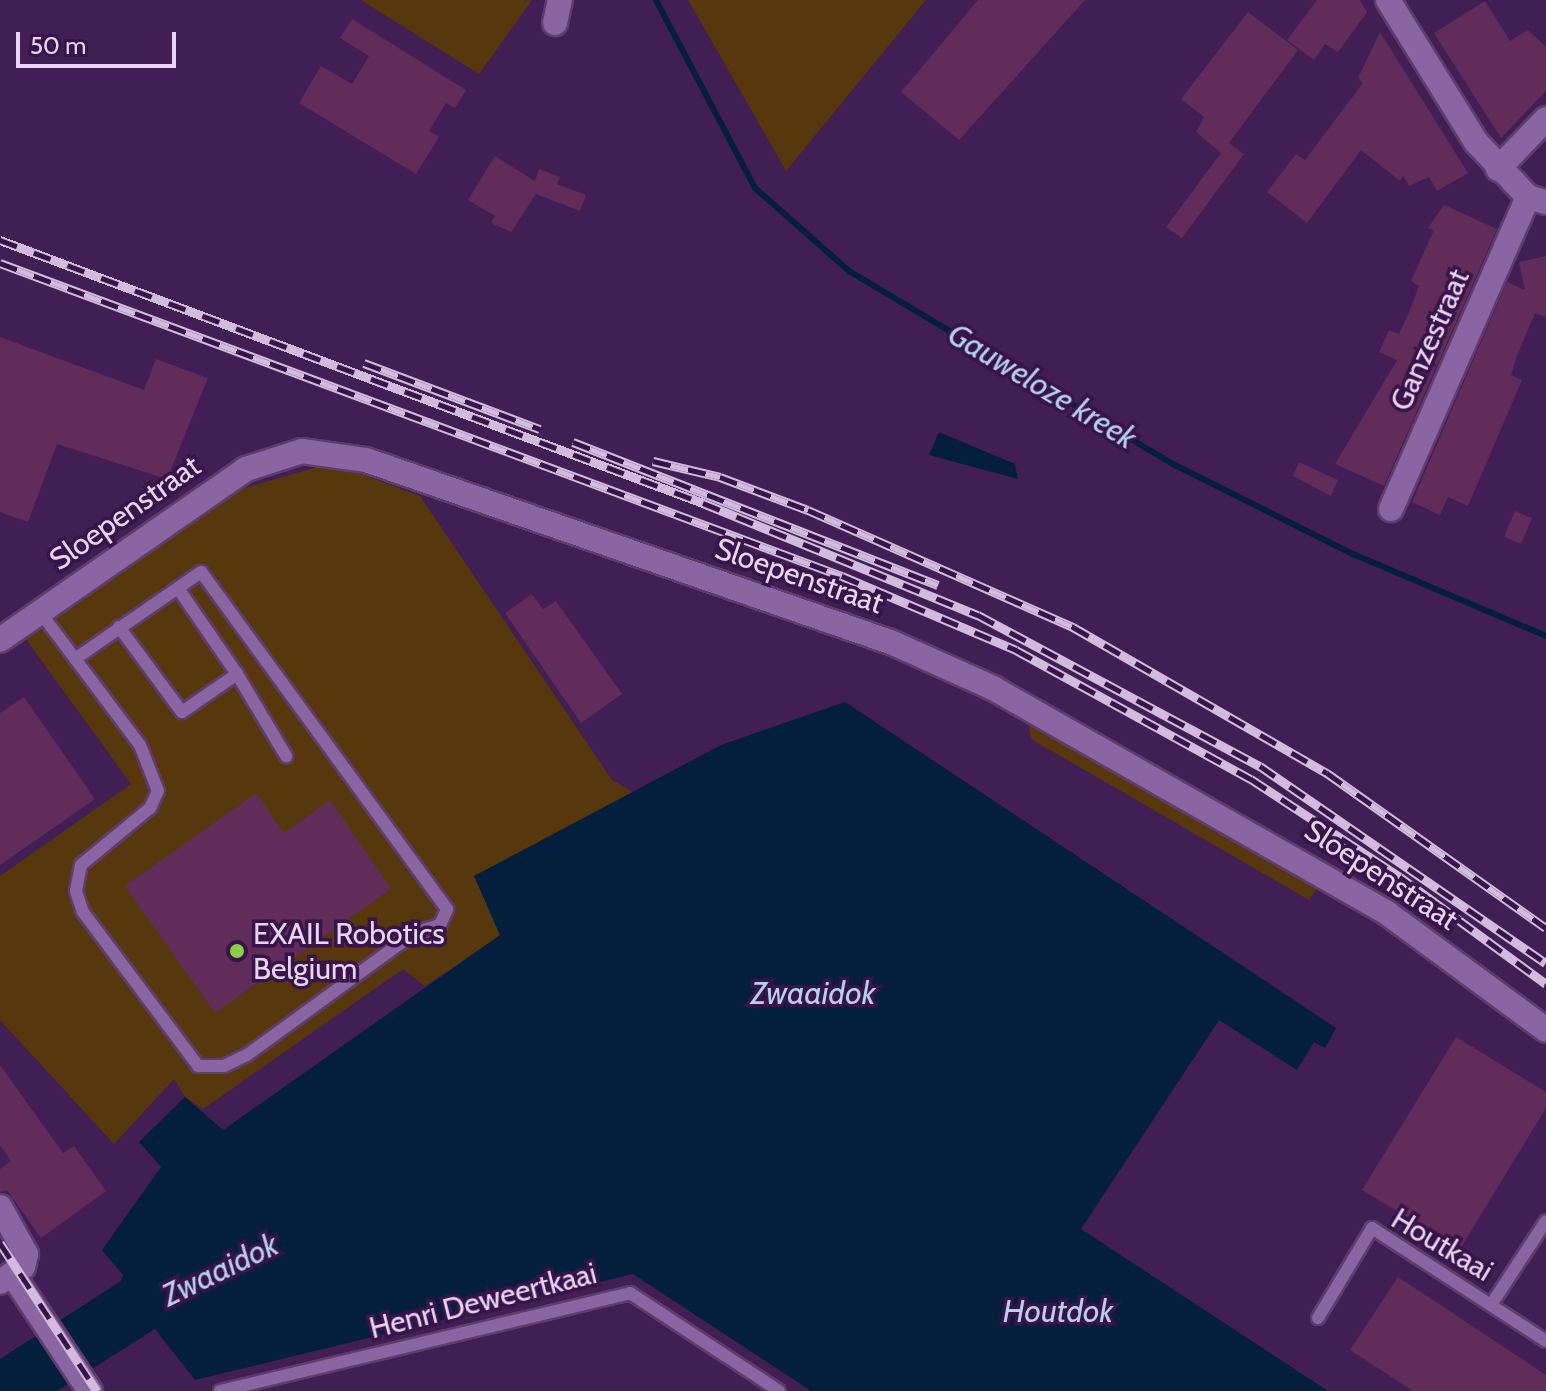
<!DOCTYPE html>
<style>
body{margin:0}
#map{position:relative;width:1546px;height:1391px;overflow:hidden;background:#411e54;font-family:Cabin,sans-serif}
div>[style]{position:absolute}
.green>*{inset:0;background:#56380c}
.water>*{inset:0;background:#031f3d}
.stream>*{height:6px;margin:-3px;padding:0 3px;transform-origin:3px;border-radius:3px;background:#031f3d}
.building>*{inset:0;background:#602c5a}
.roads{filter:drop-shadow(2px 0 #5e3d6d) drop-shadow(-2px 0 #5e3d6d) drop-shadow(0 2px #5e3d6d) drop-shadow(0 -2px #5e3d6d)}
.lane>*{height:12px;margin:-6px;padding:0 6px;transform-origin:6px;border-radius:6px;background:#8b65a1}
.street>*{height:24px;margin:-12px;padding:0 12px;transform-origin:12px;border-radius:12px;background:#8b65a1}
.secondary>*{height:24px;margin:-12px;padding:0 12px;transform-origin:12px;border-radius:12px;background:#8b65a1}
.rail>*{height:9px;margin-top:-4.5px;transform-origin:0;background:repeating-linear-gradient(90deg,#371349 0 18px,#d2bbdf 0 36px);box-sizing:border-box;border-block:2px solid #d2bbdf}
.dots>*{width:22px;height:22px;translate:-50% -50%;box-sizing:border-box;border:4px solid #371349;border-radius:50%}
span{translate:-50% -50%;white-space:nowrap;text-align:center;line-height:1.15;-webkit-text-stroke:7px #371349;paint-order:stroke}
.street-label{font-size:30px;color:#ebd6f7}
.poi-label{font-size:30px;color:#ebd6f7}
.left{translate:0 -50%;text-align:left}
.water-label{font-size:32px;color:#b4d1f3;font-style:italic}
.scale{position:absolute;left:16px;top:32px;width:160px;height:36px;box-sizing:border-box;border:4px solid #ebd6f7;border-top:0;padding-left:10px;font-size:24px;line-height:28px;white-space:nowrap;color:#ebd6f7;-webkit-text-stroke:6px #371349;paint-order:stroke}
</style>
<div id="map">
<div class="green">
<i style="clip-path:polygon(361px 0,532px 0,479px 74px)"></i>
<i style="clip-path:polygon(688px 0,926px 0,786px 171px)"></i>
<i style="clip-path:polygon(317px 467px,356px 472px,420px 496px,612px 780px,636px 794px,474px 876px,500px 935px,485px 946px,425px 986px,403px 969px,203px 1109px,185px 1097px,174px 1079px,114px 1144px,0 1020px,0 876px,131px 784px,25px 638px,242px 489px)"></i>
<i style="clip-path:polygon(1028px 724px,1258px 850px,1318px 887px,1309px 900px,1031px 739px)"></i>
</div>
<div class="water">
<i style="clip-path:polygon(939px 432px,1015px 464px,1018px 479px,929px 455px)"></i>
<i style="clip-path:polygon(845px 702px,1336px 1028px,1325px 1048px,1314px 1042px,1297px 1070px,1219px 1020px,1081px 1229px,1328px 1391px,811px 1391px,633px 1274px,195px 1380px,155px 1329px,57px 1391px,0 1391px,0 1359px,121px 1281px,123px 1275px,102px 1250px,161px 1167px,139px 1142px,185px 1097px,223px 1130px,500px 935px,474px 876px,721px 745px)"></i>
</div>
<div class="stream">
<i style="left:656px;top:0;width:212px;rotate:62.2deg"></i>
<i style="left:755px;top:188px;width:125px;rotate:41.4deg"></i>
<i style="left:849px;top:271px;width:377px;rotate:30.8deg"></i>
<i style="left:1173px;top:464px;width:201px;rotate:26.6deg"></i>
<i style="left:1353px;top:554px;width:210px;rotate:23deg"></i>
</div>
<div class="building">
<i style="clip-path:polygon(978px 0,1085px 0,959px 140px,901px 92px)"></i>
<i style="clip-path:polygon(1317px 0,1360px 0,1367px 12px,1338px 52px,1325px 44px,1314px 60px,1287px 40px)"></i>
<i style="clip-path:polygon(1485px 1px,1510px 41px,1528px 30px,1546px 47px,1546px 91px,1501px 138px,1434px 33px)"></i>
<i style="clip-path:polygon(1248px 12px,1298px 50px,1229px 143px,1244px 154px,1182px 238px,1166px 227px,1221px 153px,1196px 132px,1204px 117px,1181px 99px)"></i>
<i style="clip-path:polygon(352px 19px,466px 90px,455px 108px,446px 103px,429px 131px,439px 137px,416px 174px,299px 103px,321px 66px,352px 84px,369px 56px,340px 38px)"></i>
<i style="clip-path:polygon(1380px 32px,1468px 173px,1437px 191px,1429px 177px,1409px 186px,1403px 175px,1400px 181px,1361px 150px,1307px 223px,1267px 192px,1296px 154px,1305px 160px,1363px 83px,1358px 78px)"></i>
<i style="clip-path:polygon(495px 156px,535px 181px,539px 169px,560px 177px,557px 184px,586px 195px,580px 211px,536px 194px,511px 232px,491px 223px,495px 216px,468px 200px)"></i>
<i style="clip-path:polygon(1444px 205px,1497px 229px,1384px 486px,1335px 464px,1397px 360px,1379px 352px,1389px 330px,1399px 334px,1409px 312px,1419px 286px,1411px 281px,1434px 230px,1428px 228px)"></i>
<i style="clip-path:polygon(1546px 256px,1546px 317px,1535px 313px,1517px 356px,1511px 375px,1522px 380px,1468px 506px,1448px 497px,1440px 515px,1412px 502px,1507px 282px,1525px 290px,1519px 262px)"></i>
<i style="clip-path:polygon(0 337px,144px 390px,156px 359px,208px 378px,167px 479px,57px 444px,28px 522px,0 512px)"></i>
<i style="clip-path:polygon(1299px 462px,1338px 480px,1331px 496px,1293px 476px)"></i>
<i style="clip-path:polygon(1515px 511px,1532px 518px,1521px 544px,1504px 537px)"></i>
<i style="clip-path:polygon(532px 594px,543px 609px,556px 601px,622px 694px,581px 723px,505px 613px)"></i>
<i style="clip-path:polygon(24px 697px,95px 799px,0 865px,0 713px)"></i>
<i style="clip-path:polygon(256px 793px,284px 833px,330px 800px,391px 889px,215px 1013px,125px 886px)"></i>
<i style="clip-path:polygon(1456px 1037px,1546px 1092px,1546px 1108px,1460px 1249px,1362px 1190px)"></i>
<i style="clip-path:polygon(0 1065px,63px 1153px,74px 1146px,106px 1191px,41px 1238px,7px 1190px,0 1192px,0 1169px,11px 1161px,0 1145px)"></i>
<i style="clip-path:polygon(1398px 1277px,1546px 1375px,1546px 1391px,1413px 1391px,1350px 1350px)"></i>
</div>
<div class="roads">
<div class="lane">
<i style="left:40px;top:612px;width:166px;rotate:53.1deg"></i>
<i style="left:140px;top:745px;width:49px;rotate:68.6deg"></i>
<i style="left:158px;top:791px;width:19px;rotate:115deg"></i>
<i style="left:150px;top:808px;width:89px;rotate:140.4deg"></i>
<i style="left:81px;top:865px;width:26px;rotate:101deg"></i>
<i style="left:76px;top:891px;width:22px;rotate:72deg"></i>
<i style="left:83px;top:912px;width:192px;rotate:53.2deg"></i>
<i style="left:198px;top:1066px;width:26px"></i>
<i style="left:224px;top:1066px;width:25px;rotate:-26deg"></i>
<i style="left:247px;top:1055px;width:207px;rotate:-36.1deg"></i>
<i style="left:414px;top:933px;width:27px;rotate:-17deg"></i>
<i style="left:440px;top:925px;width:17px;rotate:-66deg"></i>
<i style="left:447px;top:909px;width:417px;rotate:-126.1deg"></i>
<i style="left:201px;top:572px;width:153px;rotate:145.4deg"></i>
<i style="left:119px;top:627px;width:106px;rotate:53.5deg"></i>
<i style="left:182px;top:712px;width:67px;rotate:-34.6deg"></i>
<i style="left:237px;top:674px;width:104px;rotate:-124.5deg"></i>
<i style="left:237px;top:674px;width:96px;rotate:59.1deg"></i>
<i style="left:1491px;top:1305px;width:100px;rotate:-56.8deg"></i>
<i style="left:1318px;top:1318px;width:105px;rotate:-59deg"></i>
<i style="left:1372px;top:1228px;width:207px;rotate:33deg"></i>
<i style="left:220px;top:1391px;width:422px;rotate:-13.4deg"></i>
<i style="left:630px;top:1293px;width:178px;rotate:33.3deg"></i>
</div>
<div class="street">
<i style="left:555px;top:23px;width:24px;rotate:-78deg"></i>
<i style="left:1498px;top:169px;width:69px;rotate:-46.2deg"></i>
<i style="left:1391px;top:509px;width:341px;rotate:-66.3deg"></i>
<i style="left:12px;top:1274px;width:141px;rotate:56.3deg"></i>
</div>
<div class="secondary">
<i style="left:1388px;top:0;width:167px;rotate:58.2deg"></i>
<i style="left:1476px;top:142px;width:76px;rotate:46.6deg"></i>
<i style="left:1528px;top:197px;width:19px;rotate:16deg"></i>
<i style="left:0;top:640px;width:300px;rotate:-34.8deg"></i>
<i style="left:246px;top:469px;width:59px;rotate:-17.8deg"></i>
<i style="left:302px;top:451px;width:65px;rotate:8deg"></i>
<i style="left:366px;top:460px;width:558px;rotate:19.15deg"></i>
<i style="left:893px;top:643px;width:110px;rotate:24.2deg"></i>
<i style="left:993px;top:688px;width:454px;rotate:29.7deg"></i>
<i style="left:1387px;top:913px;width:197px;rotate:36.3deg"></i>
<i style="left:0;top:1207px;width:54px;rotate:61deg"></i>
<i style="left:26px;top:1254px;width:13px;rotate:103deg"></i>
<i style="left:23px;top:1267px;width:27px;rotate:147deg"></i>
</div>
</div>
<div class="rail">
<i style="left:0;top:240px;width:751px;rotate:20.51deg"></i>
<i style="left:703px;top:503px;width:297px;rotate:22.2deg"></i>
<i style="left:978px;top:615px;width:320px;rotate:28.2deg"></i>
<i style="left:1260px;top:766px;width:347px;rotate:34.6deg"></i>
<i style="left:0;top:263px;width:898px;rotate:20.39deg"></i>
<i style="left:842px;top:576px;width:189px;rotate:23deg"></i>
<i style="left:1016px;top:650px;width:268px;rotate:28.8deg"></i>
<i style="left:1251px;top:779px;width:178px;rotate:33.3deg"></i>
<i style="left:1400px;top:877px;width:181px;rotate:36.2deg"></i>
<i style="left:364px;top:363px;width:188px;rotate:20.6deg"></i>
<i style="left:573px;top:442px;width:392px;rotate:21.4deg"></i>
<i style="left:653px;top:461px;width:69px;rotate:13.4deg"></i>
<i style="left:720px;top:477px;width:94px;rotate:20.6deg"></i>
<i style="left:808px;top:510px;width:290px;rotate:23.8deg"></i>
<i style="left:1073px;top:627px;width:293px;rotate:29.9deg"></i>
<i style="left:1327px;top:773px;width:268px;rotate:35.3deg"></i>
<i style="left:0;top:1243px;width:177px;rotate:56.8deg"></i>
</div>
<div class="dots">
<i style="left:237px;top:951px;background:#8ace48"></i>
</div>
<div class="street-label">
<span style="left:1430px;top:340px;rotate:-66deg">Ganzestraat</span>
<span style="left:125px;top:513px;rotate:-35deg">Sloepenstraat</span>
<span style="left:799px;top:576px;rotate:19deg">Sloepenstraat</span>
<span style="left:1381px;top:875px;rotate:33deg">Sloepenstraat</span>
<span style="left:1442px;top:1245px;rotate:31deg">Houtkaai</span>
<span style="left:483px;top:1301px;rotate:-14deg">Henri Deweertkaai</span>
</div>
<div class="poi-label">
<span class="left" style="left:253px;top:951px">EXAIL Robotics<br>Belgium</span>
</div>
<div class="water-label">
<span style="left:1042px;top:386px;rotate:31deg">Gauweloze kreek</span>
<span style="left:813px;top:993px">Zwaaidok</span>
<span style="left:220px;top:1270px;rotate:-26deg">Zwaaidok</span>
<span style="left:1058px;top:1311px">Houtdok</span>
</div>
<div class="scale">50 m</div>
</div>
